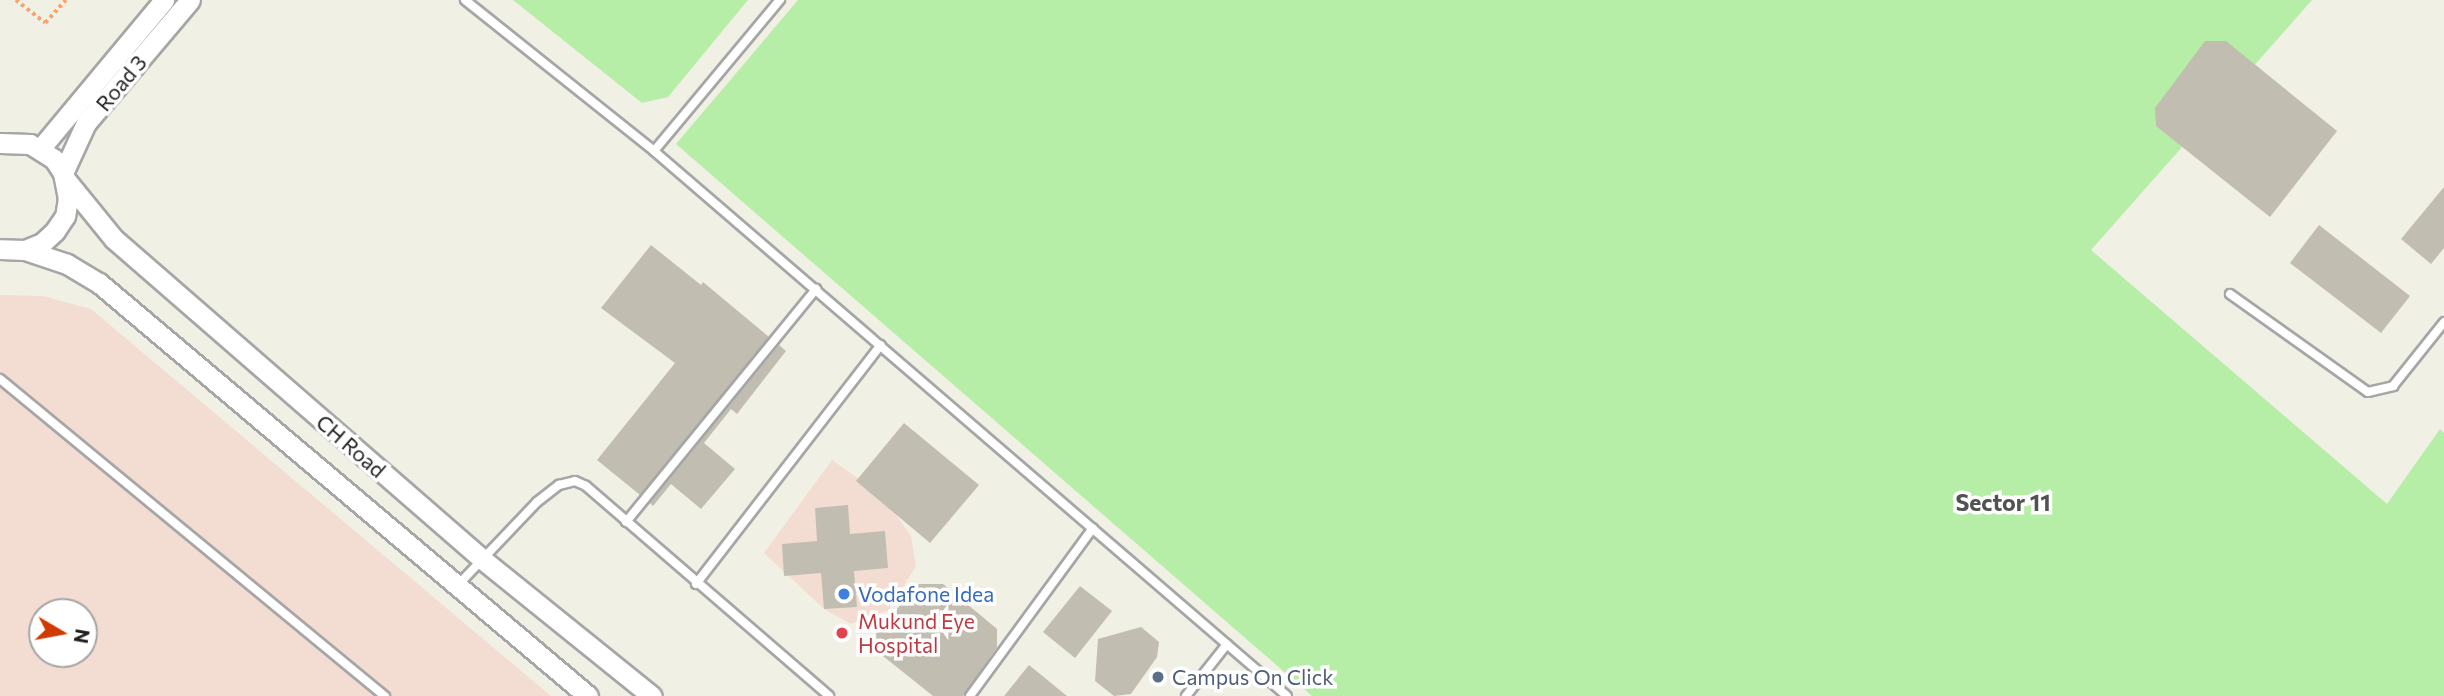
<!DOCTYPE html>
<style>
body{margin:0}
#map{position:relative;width:2444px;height:696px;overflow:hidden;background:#f1f0e5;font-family:Commissioner,sans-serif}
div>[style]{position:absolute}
.commercial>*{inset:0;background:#f3ddd3}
.grass>*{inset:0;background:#b6eea7}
.building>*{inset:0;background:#c2bdb1}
.path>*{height:3.5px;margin-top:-1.75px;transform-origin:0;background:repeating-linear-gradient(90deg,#ffa268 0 3.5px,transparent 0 7px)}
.roads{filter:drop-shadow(2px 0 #a6a6a6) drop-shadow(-2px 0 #a6a6a6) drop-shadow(0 2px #a6a6a6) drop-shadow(0 -2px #a6a6a6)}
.service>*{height:8px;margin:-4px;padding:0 4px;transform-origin:4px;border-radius:4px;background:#fff}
.tertiary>*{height:19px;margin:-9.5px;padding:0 9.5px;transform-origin:9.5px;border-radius:9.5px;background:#fff}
.dots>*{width:19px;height:19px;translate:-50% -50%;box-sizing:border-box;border:4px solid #fff;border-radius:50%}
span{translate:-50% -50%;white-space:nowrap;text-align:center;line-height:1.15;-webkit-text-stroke:7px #fff;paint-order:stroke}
.street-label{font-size:21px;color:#1f1f1f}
.shop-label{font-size:21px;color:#366cbe}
.left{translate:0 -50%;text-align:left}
.health-label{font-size:21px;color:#be3a42}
.service-label{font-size:21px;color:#4e5e75}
.neighbourhood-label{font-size:23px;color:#525252;font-weight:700}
.north{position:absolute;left:28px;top:598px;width:70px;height:70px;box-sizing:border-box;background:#fff;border:2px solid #a5a5a5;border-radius:50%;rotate:100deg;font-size:19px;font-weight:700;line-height:28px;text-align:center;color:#1f1f1f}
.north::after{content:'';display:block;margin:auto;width:24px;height:32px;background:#cf3b00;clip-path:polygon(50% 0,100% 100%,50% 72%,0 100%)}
</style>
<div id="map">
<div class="commercial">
<i style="clip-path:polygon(evenodd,0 295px,43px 296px,91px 309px,551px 696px,0 696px,0 295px,42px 612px,84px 612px,84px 654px,42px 654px,42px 612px)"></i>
<i style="clip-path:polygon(832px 460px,876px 491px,897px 516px,911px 536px,916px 566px,889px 610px,851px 624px,824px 609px,764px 553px)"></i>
</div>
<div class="grass">
<i style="clip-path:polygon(513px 0,748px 0,668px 97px,642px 103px)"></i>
<i style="clip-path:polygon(798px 0,2312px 0,2091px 250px,2387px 504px,2440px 429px,2444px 433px,2444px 696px,1312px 696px,676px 144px)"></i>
</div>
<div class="building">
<i style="clip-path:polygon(2205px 41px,2226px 41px,2337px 131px,2270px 217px,2156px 126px,2155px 108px)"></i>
<i style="clip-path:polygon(2444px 187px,2444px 248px,2431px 264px,2401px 239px)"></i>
<i style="clip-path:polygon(2319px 225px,2410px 296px,2381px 333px,2290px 263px)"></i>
<i style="clip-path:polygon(651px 245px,701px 285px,703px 282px,769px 337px,640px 495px,597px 460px,675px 363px,601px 308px)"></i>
<i style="clip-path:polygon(779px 345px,786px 351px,737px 414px,731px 409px,704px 443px,735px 469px,701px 509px,671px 484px,653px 506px,650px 503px)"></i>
<i style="clip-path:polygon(904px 423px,979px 485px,930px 543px,856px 481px)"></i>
<i style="clip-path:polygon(848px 505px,850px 534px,885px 531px,888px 568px,854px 571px,857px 607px,824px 609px,821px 573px,784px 576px,782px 544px,817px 541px,815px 508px)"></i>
<i style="clip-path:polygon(918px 584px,943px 584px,997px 629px,997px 647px,963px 696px,933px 696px,878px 652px,876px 634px)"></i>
<i style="clip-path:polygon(1080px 586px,1112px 611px,1075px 658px,1043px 632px)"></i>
<i style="clip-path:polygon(1141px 627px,1159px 642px,1157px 657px,1131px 694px,1114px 696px,1095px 681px,1098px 639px)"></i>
<i style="clip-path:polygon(1029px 665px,1067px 696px,1004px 696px)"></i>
</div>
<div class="path">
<i style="left:16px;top:0;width:37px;rotate:38deg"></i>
<i style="left:45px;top:23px;width:31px;rotate:-48deg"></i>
</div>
<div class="roads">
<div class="service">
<i style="left:465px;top:0;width:242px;rotate:38.6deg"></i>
<i style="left:654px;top:151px;width:197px;rotate:-50.2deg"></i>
<i style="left:654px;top:151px;width:835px;rotate:40.73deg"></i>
<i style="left:2230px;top:294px;width:169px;rotate:35.4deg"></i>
<i style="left:2368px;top:392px;width:26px;rotate:-13deg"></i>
<i style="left:2393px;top:386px;width:82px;rotate:-51.4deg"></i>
<i style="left:0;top:379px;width:499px;rotate:39.5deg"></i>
<i style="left:626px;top:522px;width:301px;rotate:-50.8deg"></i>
<i style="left:696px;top:584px;width:302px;rotate:-52.3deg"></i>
<i style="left:457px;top:586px;width:116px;rotate:-46.4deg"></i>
<i style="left:537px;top:502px;width:28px;rotate:-38deg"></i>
<i style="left:559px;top:485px;width:16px;rotate:-14deg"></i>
<i style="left:575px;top:481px;width:12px;rotate:24deg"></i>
<i style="left:586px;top:486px;width:321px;rotate:40.8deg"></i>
<i style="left:970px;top:696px;width:208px;rotate:-53.8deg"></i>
<i style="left:1186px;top:696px;width:66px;rotate:-51.7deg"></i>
</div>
<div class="tertiary">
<i style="left:0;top:143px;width:30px;rotate:2deg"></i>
<i style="left:30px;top:144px;width:28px;rotate:32deg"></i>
<i style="left:54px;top:159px;width:17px;rotate:57deg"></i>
<i style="left:63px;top:173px;width:25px;rotate:79deg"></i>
<i style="left:68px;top:198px;width:18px;rotate:99deg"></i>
<i style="left:65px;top:216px;width:18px;rotate:124deg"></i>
<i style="left:55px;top:231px;width:18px;rotate:137deg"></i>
<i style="left:42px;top:243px;width:18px;rotate:158deg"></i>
<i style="left:25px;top:250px;width:25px;rotate:-178deg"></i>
<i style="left:40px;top:149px;width:194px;rotate:-50.2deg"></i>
<i style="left:63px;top:173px;width:55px;rotate:-65.3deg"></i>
<i style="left:86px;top:123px;width:161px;rotate:-49.8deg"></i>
<i style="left:66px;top:180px;width:76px;rotate:50.9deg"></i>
<i style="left:114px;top:239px;width:488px;rotate:41deg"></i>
<i style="left:482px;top:559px;width:218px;rotate:38.9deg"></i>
<i style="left:25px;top:250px;width:44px;rotate:18.4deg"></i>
<i style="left:67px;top:264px;width:37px;rotate:31deg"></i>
<i style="left:99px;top:283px;width:640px;rotate:40.18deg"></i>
</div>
</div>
<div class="dots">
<i style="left:844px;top:594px;background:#3f7fe0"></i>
<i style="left:842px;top:633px;background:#e0444e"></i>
<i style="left:1158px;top:677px;background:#5c6f8a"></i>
</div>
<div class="street-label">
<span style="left:121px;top:83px;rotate:-50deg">Road 3</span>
<span style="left:351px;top:446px;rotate:41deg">CH Road</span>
</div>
<div class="shop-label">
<span class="left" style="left:858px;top:594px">Vodafone Idea</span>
</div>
<div class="health-label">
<span class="left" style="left:858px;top:633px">Mukund Eye<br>Hospital</span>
</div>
<div class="service-label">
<span class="left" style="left:1172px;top:677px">Campus On Click</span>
</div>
<div class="neighbourhood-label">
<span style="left:2003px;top:502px">Sector 11</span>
</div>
<div class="north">N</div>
</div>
